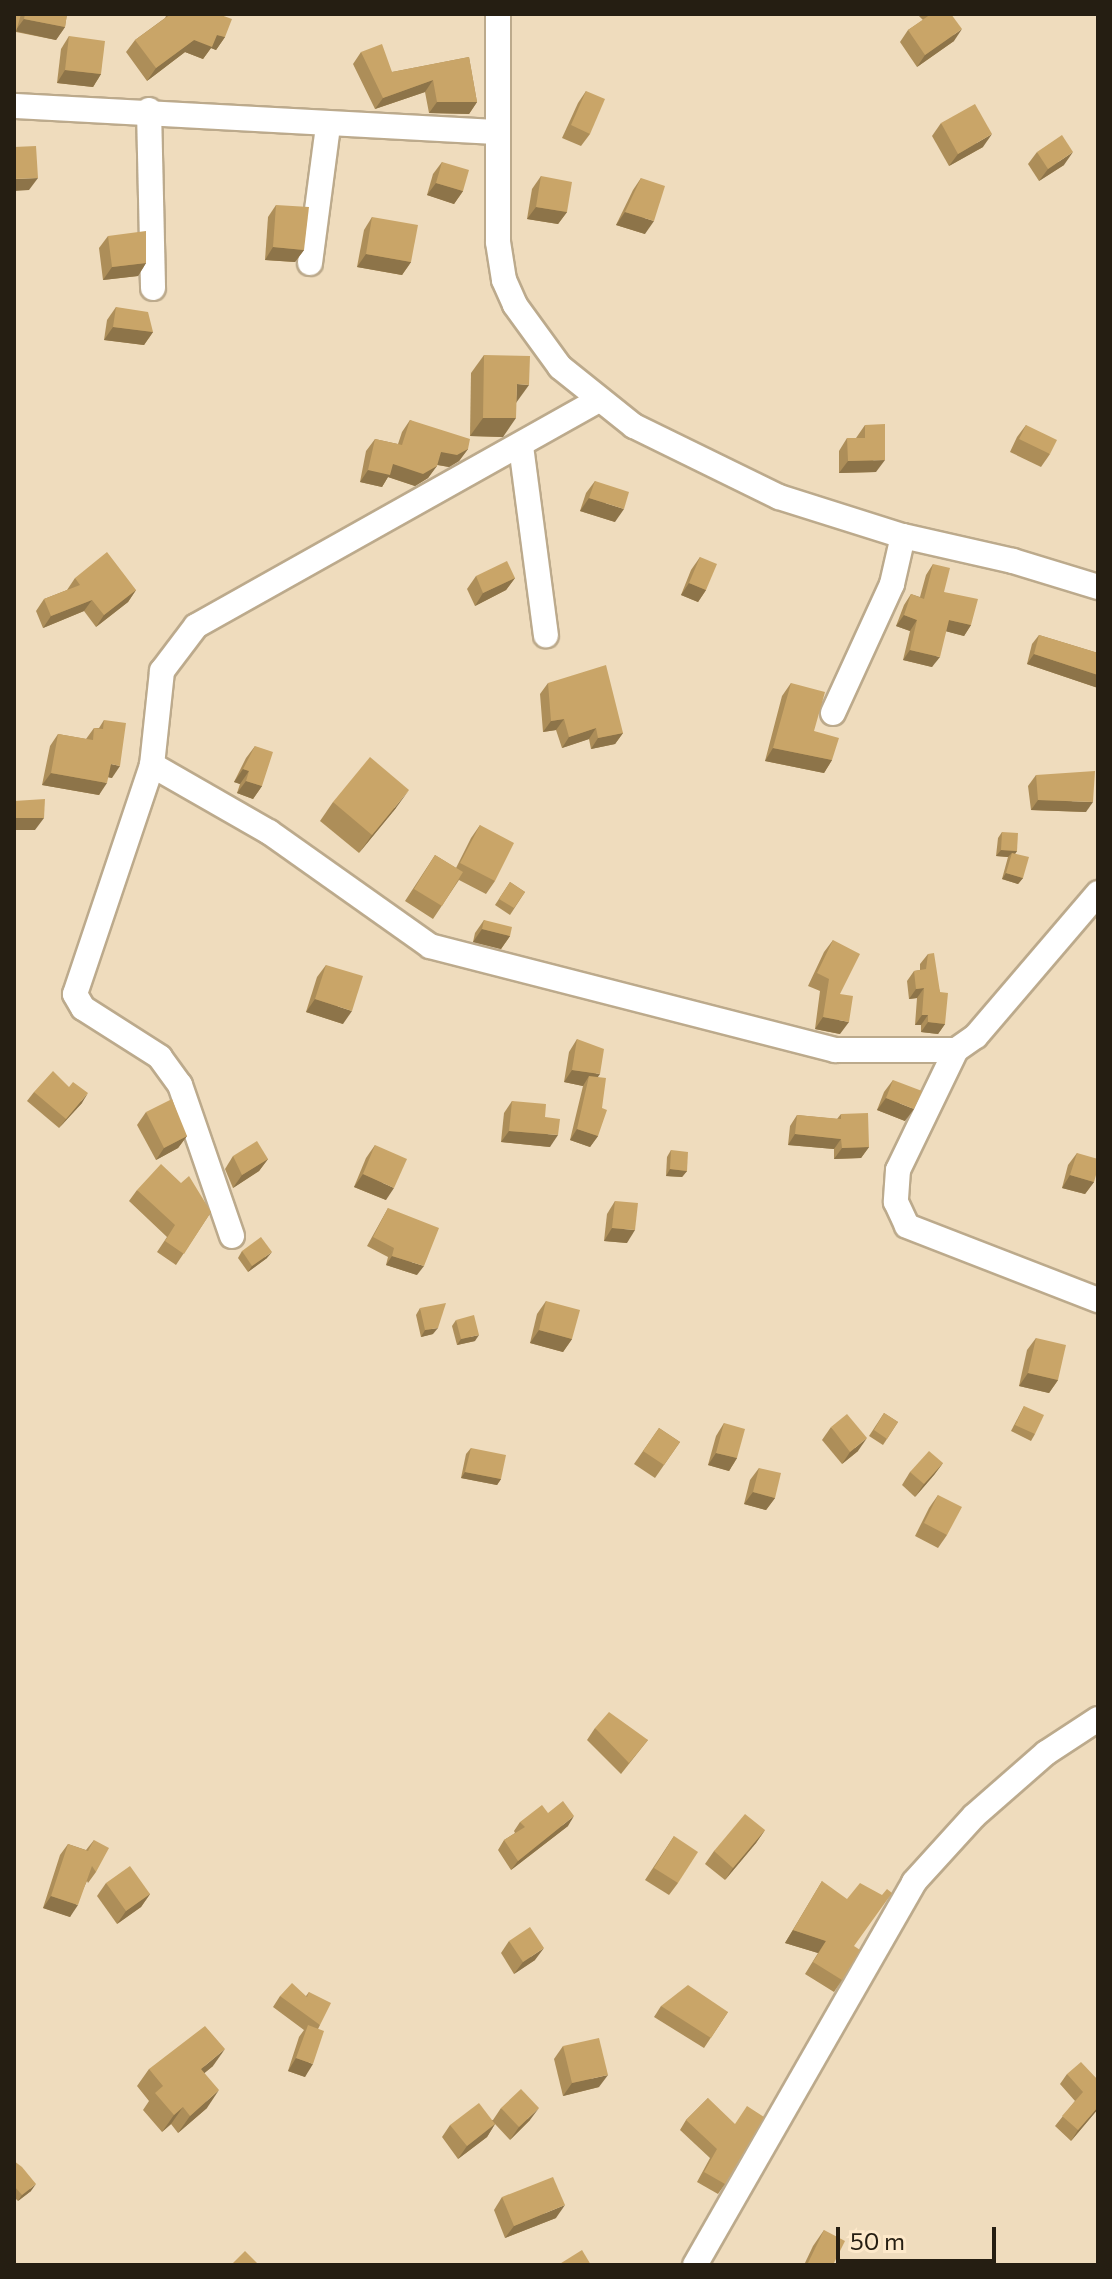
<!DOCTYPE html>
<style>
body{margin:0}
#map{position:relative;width:1112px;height:2279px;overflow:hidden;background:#efdcbd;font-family:Commissioner,sans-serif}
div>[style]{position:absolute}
.roads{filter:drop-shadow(2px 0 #bcaa8c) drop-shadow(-2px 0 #bcaa8c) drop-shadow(0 2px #bcaa8c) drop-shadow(0 -2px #bcaa8c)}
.minor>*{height:24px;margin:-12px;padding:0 12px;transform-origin:12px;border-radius:12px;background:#fff}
.wall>*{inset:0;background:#ad8e59}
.shaded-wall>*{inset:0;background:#8d7449}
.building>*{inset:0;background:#c9a568}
span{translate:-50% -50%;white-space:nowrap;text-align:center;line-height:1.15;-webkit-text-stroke:8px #fde9ca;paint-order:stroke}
.frame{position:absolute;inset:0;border:16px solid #251e12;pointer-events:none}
.scale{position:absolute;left:836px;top:2227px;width:160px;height:36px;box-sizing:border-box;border:4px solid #251e12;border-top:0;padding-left:10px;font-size:24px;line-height:28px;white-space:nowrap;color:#251e12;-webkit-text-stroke:6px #fde9ca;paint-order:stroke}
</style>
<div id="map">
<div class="roads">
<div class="minor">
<i style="left:498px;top:14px;width:228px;rotate:90deg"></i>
<i style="left:498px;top:242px;width:38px;rotate:81deg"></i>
<i style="left:504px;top:280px;width:27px;rotate:66deg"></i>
<i style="left:515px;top:305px;width:77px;rotate:54deg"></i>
<i style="left:560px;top:367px;width:95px;rotate:38.6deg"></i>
<i style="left:634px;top:426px;width:161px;rotate:26.1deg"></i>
<i style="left:779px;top:497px;width:130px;rotate:17.5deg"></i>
<i style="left:903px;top:536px;width:113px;rotate:12.8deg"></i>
<i style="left:1013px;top:561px;width:89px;rotate:17deg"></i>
<i style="left:14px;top:106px;width:484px;rotate:3.1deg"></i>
<i style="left:149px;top:110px;width:178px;rotate:88.7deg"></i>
<i style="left:310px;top:263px;width:138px;rotate:-82.5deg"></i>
<i style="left:521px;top:446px;width:191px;rotate:82.5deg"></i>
<i style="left:833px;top:713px;width:142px;rotate:-65.4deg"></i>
<i style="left:892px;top:584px;width:49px;rotate:-77.1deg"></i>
<i style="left:152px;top:765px;width:135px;rotate:29.8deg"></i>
<i style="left:269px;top:832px;width:197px;rotate:35.3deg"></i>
<i style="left:430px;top:946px;width:418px;rotate:14.4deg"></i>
<i style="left:835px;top:1050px;width:121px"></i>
<i style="left:956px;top:1050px;width:24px;rotate:-35deg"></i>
<i style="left:976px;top:1036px;width:188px;rotate:-49.5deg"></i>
<i style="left:956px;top:1050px;width:133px;rotate:115.8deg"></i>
<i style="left:898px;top:1170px;width:32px;rotate:94deg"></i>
<i style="left:896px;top:1202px;width:26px;rotate:65deg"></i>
<i style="left:907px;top:1226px;width:205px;rotate:21.2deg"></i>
<i style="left:232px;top:1236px;width:160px;rotate:-109deg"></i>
<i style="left:180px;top:1085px;width:34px;rotate:-126deg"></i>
<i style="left:160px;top:1057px;width:91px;rotate:-147.5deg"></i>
<i style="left:83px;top:1008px;width:16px;rotate:-120deg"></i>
<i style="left:75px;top:994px;width:242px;rotate:-71.4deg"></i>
<i style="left:152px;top:765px;width:95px;rotate:-83.9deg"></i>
<i style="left:162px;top:671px;width:56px;rotate:-52.9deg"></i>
<i style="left:196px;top:626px;width:460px;rotate:-29.3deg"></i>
<i style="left:695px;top:2265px;width:441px;rotate:-60.2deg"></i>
<i style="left:914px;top:1882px;width:89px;rotate:-47.7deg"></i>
<i style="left:974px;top:1816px;width:96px;rotate:-41.2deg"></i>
<i style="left:1046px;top:1753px;width:62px;rotate:-33.2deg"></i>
</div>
</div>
<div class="wall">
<i style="clip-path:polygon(14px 14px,67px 14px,65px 27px,56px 40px,16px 32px)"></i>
<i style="clip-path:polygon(167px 14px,218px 14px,225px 37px,216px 50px,211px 48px,203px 59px,185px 52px,147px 81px,126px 52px,135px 40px,165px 18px)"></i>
<i style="clip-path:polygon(917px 14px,951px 14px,954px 41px,917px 67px,900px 42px,908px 30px,923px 20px)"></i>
<i style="clip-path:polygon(69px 36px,101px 74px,93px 87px,57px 83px,61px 49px)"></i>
<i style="clip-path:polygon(361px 52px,392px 72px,469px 57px,477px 102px,469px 114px,429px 113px,425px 92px,375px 109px,353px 64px)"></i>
<i style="clip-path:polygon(586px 91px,590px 134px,581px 146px,562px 138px,578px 103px)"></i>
<i style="clip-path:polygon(941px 123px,983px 147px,949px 166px,932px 136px)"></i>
<i style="clip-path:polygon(1037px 152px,1064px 165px,1039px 181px,1028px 164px)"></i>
<i style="clip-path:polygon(442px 162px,463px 191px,454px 204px,427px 195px,433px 174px)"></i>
<i style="clip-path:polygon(541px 176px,567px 212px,558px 224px,527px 219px,532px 189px)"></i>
<i style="clip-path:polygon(641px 178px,645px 234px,616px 225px,633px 190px)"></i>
<i style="clip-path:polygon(276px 205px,304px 250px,295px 262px,265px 260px,268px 217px)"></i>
<i style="clip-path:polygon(372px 217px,411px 262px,402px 275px,357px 267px,364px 230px)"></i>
<i style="clip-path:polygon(108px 236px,146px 263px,138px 276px,103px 280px,99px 248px)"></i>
<i style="clip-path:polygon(116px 307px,153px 332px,144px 345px,104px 340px,107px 320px)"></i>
<i style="clip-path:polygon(484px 355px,516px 403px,503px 437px,470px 436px,471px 373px)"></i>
<i style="clip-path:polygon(410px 420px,468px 449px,459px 461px,449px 467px,437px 465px,428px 478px,415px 486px,388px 477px,382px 487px,360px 482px,366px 451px,375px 439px,398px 444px,402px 432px)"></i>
<i style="clip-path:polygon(865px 425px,876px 472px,839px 473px,839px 451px,847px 438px,856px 438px)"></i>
<i style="clip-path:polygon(1026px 425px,1050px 454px,1041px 467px,1010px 452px,1017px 437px)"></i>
<i style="clip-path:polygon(595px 481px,615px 522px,580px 511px,586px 493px)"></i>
<i style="clip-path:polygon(700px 557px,706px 590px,698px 602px,681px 595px,691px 570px)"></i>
<i style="clip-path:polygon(933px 564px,944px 592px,971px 625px,964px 636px,946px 631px,932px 667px,903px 660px,910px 631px,896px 626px,904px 605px,911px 594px,920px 597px,926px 575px)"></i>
<i style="clip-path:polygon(476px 576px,515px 578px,506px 590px,475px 606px,467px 589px)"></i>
<i style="clip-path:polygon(75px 578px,136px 590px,128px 602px,96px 627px,84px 611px,43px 628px,36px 611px,44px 599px,67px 590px)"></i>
<i style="clip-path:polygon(1039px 635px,1098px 653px,1098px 688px,1027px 664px,1032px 644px)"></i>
<i style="clip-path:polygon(548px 683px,623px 733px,615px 744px,591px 749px,589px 739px,562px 748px,556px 730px,543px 732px,540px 694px)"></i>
<i style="clip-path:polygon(791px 683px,814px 731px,832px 760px,824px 773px,765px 761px,782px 696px)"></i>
<i style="clip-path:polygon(104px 720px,112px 778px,108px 777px,99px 795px,42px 785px,50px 746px,58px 734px,86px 739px,94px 728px,99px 728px)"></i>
<i style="clip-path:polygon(255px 746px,262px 786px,253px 799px,237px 793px,240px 784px,234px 782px,246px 758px)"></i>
<i style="clip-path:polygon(1036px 775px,1086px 812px,1031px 810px,1028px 786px)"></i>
<i style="clip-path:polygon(333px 802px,396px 808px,359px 853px,320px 821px)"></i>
<i style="clip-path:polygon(480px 825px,495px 881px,486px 894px,459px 880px,433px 919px,405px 901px,435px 855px,456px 868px,471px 838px)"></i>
<i style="clip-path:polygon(1002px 832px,1017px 851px,1015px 854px,1023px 878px,1018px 884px,1002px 879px,1008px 857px,996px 856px,998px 838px)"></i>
<i style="clip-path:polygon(510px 882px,525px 892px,510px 915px,495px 905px)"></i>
<i style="clip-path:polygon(484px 920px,510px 936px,501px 949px,473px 942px,475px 933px)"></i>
<i style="clip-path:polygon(833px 940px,840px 1034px,815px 1029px,820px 991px,808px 986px,824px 952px)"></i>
<i style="clip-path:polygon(928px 954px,940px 992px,945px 1024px,938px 1034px,921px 1032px,921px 1025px,915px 1025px,917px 998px,909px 999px,907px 981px,914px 971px,920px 970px,920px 964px)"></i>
<i style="clip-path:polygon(326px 965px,343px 1024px,306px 1012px,317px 977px)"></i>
<i style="clip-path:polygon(577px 1039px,598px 1077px,598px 1136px,590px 1147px,570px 1140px,583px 1086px,564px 1082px,569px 1052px)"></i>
<i style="clip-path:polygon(893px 1080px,905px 1121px,877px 1110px,884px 1092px)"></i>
<i style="clip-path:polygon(69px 1087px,82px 1103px,59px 1128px,27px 1101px,34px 1092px)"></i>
<i style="clip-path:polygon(512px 1101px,545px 1117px,550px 1147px,501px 1142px,504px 1113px)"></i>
<i style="clip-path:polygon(146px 1112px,187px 1136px,178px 1148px,156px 1160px,137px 1125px)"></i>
<i style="clip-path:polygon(841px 1114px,869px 1147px,861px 1158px,834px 1159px,834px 1149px,788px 1145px,790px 1126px,797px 1115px,837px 1119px)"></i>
<i style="clip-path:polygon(375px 1145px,386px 1200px,354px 1187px,366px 1158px)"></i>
<i style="clip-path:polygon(671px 1150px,687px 1171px,682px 1177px,666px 1176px,667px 1157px)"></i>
<i style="clip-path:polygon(1077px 1153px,1094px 1182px,1085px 1194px,1062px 1188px,1068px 1165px)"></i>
<i style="clip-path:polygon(233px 1156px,268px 1159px,259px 1171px,233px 1188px,225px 1169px)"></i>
<i style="clip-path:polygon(137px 1190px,211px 1212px,176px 1265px,157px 1252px,167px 1237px,129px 1201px)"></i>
<i style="clip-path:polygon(615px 1201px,627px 1243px,604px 1241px,607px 1214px)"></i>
<i style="clip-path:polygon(388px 1208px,417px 1275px,386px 1265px,388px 1257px,367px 1246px)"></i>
<i style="clip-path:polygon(242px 1251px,267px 1258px,248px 1272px,238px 1258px)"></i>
<i style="clip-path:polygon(546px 1301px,572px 1339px,563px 1352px,530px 1343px,537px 1314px)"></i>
<i style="clip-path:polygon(420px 1308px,433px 1334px,421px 1337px,416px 1315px)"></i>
<i style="clip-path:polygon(456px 1320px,475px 1341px,457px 1345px,452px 1326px)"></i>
<i style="clip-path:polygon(1036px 1338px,1058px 1380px,1049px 1393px,1019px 1386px,1027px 1350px)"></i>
<i style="clip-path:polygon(1024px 1406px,1035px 1434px,1031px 1441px,1011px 1431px)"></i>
<i style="clip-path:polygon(884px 1413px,898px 1422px,883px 1445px,869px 1436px)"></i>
<i style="clip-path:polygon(724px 1423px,737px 1458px,729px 1471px,708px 1465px,716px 1436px)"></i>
<i style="clip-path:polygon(831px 1427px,858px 1451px,842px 1464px,822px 1440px)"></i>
<i style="clip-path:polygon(659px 1428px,680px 1442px,655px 1478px,634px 1464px)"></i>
<i style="clip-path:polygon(471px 1448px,501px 1479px,497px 1485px,461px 1478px,466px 1454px)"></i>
<i style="clip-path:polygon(943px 1463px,934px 1475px,915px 1497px,902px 1485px,910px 1472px)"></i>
<i style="clip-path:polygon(759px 1468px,775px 1498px,766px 1510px,744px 1504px,750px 1480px)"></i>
<i style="clip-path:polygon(938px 1495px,947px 1535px,938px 1548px,915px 1536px,929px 1508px)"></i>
<i style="clip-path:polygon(595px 1728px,648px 1740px,621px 1774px,587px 1740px)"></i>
<i style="clip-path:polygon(520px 1822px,568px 1826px,511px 1870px,498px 1850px,504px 1840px,515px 1833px,514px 1831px)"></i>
<i style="clip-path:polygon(765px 1830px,756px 1843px,725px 1880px,705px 1864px,714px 1851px)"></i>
<i style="clip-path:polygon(674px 1836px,678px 1883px,669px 1895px,645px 1880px)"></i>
<i style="clip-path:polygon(94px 1840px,96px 1872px,88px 1883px,87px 1881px,70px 1917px,43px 1908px,60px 1855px,68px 1844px,86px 1850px)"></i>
<i style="clip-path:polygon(822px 1881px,854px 1946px,842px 1980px,834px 1992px,805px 1974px,818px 1953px,785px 1943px)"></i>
<i style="clip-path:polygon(106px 1883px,150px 1894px,141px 1907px,117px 1924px,97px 1896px)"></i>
<i style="clip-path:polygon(509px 1941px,535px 1960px,514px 1974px,501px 1953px)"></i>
<i style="clip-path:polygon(309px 1992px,320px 2025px,318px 2029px,305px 2077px,288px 2071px,299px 2037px,304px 2030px,273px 2007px,280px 1996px,306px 1996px)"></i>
<i style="clip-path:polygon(661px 2006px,728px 2012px,704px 2048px,654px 2017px)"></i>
<i style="clip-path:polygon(563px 2046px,599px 2087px,563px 2096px,554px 2059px)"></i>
<i style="clip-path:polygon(213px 2066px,204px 2073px,207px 2108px,178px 2133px,171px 2124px,162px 2132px,143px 2110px,149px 2101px,137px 2086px,149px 2069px)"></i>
<i style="clip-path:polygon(1067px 2074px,1098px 2080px,1098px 2109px,1071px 2141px,1055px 2126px,1075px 2101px,1060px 2084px)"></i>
<i style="clip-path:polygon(708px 2098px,725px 2184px,718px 2194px,697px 2182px,710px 2158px,680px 2130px,686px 2120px)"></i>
<i style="clip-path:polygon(501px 2108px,530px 2120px,510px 2140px,495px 2124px,487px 2137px,458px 2159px,442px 2137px,450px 2125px,493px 2120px)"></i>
<i style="clip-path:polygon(14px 2161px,31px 2191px,18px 2201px,14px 2197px)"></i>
<i style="clip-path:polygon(502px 2197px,556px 2218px,505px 2238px,494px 2210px)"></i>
<i style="clip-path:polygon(824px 2230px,833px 2265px,804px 2265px,813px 2246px)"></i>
</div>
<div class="shaded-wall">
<i style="clip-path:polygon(24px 19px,65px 27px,56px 40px,15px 31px)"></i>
<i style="clip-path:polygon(962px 29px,954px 41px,917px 67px,925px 55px)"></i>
<i style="clip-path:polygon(217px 35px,225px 37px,216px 50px,211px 48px,203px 59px,185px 52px,147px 81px,156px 68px,194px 40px)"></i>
<i style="clip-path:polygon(65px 70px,101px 74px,93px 87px,57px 83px)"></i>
<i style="clip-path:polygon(433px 80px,425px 92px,375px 109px,383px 98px)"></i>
<i style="clip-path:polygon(437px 102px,477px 102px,469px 114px,429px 113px)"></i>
<i style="clip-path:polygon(992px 134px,983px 147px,949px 166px,958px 154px)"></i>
<i style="clip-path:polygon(1073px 152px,1064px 165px,1039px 181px,1048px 169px)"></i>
<i style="clip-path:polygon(38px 178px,29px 190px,14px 191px,14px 179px)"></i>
<i style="clip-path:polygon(436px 183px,463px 191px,454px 204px,427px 195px)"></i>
<i style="clip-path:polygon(536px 207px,567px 212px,558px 224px,527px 219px)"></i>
<i style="clip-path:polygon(625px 212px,654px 221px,645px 234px,616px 225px)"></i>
<i style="clip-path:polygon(273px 247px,304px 250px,295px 262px,265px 260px)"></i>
<i style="clip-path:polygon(366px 254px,411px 262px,402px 275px,357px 267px)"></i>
<i style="clip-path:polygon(146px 263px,138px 276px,103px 280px,112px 267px)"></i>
<i style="clip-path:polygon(113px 327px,153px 332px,144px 345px,104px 340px)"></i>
<i style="clip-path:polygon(517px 384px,529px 385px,516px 403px)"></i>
<i style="clip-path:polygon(483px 418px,516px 418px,503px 437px,470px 436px)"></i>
<i style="clip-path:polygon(468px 449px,459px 461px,449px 467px,433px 464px,441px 452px)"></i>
<i style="clip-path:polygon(885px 460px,876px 472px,839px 473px,848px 461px)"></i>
<i style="clip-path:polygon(393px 464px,437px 466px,428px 478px,415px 486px,388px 477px,382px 487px,360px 482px,368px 470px)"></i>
<i style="clip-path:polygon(589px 498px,624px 509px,615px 522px,580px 511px)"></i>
<i style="clip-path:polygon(515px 578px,506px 590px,475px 606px,483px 593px)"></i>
<i style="clip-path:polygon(689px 583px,706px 590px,698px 602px,681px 595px)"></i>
<i style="clip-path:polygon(136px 590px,128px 602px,96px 627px,104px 615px)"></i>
<i style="clip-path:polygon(92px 600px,84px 611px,43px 628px,51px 616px)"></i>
<i style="clip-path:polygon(904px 615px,917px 620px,910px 631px,896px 626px)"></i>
<i style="clip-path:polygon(949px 620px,971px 625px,964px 636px,941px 630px)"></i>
<i style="clip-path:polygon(910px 650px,940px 657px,932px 667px,903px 660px)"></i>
<i style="clip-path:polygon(1034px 654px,1098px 675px,1098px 688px,1027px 664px)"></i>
<i style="clip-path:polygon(564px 719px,556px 730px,543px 732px,551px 721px)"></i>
<i style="clip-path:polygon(596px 728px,589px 739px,562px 748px,569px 737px)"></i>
<i style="clip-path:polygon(623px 733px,615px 744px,591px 749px,598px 738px)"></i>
<i style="clip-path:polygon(773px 748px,832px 760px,824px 773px,765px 761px)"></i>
<i style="clip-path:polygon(111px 764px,120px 766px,112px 778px,102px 776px)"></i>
<i style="clip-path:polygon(243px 769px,249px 771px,240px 784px,234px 782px)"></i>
<i style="clip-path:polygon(51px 773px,107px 783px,99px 795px,42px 785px)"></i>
<i style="clip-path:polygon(246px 781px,262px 786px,253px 799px,237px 793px)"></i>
<i style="clip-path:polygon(409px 790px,396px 808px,359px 853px,372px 835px)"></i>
<i style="clip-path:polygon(1038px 800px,1093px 802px,1086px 812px,1031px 810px)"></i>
<i style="clip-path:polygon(14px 818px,44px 818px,35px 830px,14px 830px)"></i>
<i style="clip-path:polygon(1001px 850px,1017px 851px,1012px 858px,1012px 853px,1008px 857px,996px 856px)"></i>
<i style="clip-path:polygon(1006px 873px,1023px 878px,1018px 884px,1002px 879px)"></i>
<i style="clip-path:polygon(482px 929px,510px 936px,501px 949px,473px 942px)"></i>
<i style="clip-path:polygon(924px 988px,917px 998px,909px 999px,916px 989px)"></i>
<i style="clip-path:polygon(315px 999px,352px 1011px,343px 1024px,306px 1012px)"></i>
<i style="clip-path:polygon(922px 1015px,928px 1015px,921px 1025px,915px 1025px)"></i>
<i style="clip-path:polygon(823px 1017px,849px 1022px,840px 1034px,815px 1029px)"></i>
<i style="clip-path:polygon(928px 1022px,945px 1024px,938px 1034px,921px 1032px)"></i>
<i style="clip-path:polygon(572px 1070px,600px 1074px,591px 1087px,589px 1076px,583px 1086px,564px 1082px)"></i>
<i style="clip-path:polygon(88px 1093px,82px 1103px,59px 1128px,66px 1119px)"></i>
<i style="clip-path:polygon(886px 1098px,914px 1109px,905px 1121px,877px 1110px)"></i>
<i style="clip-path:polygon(577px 1129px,598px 1136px,590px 1147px,570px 1140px)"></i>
<i style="clip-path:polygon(509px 1131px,558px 1135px,550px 1147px,501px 1142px)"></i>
<i style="clip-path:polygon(795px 1134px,841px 1139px,834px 1149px,788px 1145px)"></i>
<i style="clip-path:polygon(187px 1136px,178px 1148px,156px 1160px,164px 1148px)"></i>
<i style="clip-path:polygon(869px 1147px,861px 1158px,834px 1159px,842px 1148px)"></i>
<i style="clip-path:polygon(268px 1159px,259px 1171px,233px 1188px,242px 1175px)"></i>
<i style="clip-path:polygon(670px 1169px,687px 1171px,682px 1177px,666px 1176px)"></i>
<i style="clip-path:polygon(363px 1174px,394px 1188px,386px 1200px,354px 1187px)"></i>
<i style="clip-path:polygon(1070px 1175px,1094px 1182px,1085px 1194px,1062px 1188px)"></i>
<i style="clip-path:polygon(612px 1228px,635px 1230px,627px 1243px,604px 1241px)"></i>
<i style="clip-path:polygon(272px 1252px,267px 1258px,248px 1272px,252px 1266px)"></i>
<i style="clip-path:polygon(392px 1256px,424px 1266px,417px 1275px,386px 1265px)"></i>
<i style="clip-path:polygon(438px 1328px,433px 1334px,421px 1337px,425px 1330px)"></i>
<i style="clip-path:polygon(539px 1330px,572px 1339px,563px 1352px,530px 1343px)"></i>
<i style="clip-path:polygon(479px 1335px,475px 1341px,457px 1345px,461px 1339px)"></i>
<i style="clip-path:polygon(1028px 1373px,1058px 1380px,1049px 1393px,1019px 1386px)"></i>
<i style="clip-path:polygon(867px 1438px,858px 1451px,842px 1464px,850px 1452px)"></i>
<i style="clip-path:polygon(716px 1453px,737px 1458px,729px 1471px,708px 1465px)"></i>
<i style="clip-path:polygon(943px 1463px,934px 1475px,915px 1497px,924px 1484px)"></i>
<i style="clip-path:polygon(465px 1472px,501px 1479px,497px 1485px,461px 1478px)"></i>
<i style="clip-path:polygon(753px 1492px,775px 1498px,766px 1510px,744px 1504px)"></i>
<i style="clip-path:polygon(574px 1816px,568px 1826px,511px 1870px,518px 1861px)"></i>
<i style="clip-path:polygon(765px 1830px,756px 1843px,725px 1880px,733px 1868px)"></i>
<i style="clip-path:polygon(150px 1894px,141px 1907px,117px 1924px,126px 1911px)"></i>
<i style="clip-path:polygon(51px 1896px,78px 1905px,70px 1917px,43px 1908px)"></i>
<i style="clip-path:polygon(793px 1930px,826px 1941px,818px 1953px,785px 1943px)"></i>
<i style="clip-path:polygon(544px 1948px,535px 1960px,514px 1974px,523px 1962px)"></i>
<i style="clip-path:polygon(225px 2049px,213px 2066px,189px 2086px,201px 2069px)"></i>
<i style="clip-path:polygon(296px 2058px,313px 2064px,305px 2077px,288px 2071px)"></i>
<i style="clip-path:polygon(608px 2075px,599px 2087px,563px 2096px,572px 2083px)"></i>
<i style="clip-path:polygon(219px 2090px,207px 2108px,178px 2133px,190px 2116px)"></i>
<i style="clip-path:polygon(183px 2107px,171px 2124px,162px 2132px,174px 2115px)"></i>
<i style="clip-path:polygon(1098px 2107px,1098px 2109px,1071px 2141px,1078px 2130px)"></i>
<i style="clip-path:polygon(539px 2108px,530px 2120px,510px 2140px,519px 2127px)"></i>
<i style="clip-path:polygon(495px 2124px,487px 2137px,458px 2159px,467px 2146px)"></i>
<i style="clip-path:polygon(36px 2184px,31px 2191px,18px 2201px,22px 2195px)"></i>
<i style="clip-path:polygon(565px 2205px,556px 2218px,505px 2238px,514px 2226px)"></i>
</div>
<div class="building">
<i style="clip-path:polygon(14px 14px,21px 14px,14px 39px)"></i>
<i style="clip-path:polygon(25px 14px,67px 14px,65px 27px,24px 19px)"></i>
<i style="clip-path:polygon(171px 14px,218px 14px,232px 19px,225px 37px,217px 35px,212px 47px,194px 40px,156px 68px,135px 40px)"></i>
<i style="clip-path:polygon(931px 14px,951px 14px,962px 29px,925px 55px,908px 30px)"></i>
<i style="clip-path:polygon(69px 36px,105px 41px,101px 74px,65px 70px)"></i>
<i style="clip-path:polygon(382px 44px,392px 72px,469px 57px,477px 102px,437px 102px,433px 80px,383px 98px,361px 52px)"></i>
<i style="clip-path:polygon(586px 91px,605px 99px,590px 134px,571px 125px)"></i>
<i style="clip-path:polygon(975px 104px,992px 134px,958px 154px,941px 123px)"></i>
<i style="clip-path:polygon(1062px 135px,1073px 152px,1048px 169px,1037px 152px)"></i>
<i style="clip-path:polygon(36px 146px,38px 178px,14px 179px,14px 147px)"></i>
<i style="clip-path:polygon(442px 162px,469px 170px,463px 191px,436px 183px)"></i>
<i style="clip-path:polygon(541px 176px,572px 182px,567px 212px,536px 207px)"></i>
<i style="clip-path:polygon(641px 178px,665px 186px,654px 221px,625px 212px)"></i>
<i style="clip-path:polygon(276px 205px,309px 207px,304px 250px,273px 247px)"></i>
<i style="clip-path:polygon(372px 217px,418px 225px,411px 262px,366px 254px)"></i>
<i style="clip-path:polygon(146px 231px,146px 263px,112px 267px,108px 236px)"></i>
<i style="clip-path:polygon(116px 307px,148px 312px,153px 332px,113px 327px)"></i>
<i style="clip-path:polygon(484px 355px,530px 356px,529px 385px,517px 384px,516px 418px,483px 418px)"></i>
<i style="clip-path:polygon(410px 420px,470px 439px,468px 449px,457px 455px,441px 452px,437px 466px,423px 474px,393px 464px,390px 475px,368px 470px,375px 439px,402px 445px)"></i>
<i style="clip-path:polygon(885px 424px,885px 460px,848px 461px,847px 438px,865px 438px,865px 425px)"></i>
<i style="clip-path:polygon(1026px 425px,1057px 440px,1050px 454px,1019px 439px)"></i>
<i style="clip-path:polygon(595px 481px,629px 492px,624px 509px,589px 498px)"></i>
<i style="clip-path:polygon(107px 552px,136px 590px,104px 615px,92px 600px,51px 616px,44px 599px,80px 585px,75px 578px)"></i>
<i style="clip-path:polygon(700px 557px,717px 564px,706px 590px,689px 583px)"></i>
<i style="clip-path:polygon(507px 561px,515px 578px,483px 593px,476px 576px)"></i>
<i style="clip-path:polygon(933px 564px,950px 568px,944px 592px,978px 599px,971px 625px,949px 620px,940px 657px,910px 650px,917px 620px,904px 615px,911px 594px,924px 599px)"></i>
<i style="clip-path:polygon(1039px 635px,1098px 653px,1098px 675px,1034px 654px)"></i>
<i style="clip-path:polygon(606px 665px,623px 733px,598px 738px,596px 728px,569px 737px,564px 719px,551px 721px,548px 683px)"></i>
<i style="clip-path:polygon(791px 683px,825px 692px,814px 731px,839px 738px,832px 760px,773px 748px)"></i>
<i style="clip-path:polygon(104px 720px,126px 723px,120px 766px,111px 764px,107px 783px,51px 773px,58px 734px,93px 740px,94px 728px,103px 729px)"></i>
<i style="clip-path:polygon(255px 746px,273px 752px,262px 786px,246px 781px,249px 771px,243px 769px)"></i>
<i style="clip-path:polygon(370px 757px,409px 790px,372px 835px,333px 802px)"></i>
<i style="clip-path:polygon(1095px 771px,1093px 802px,1038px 800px,1036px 775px)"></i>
<i style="clip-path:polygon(45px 799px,44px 818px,14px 818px,14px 801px)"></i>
<i style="clip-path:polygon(480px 825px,514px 843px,495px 881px,460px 863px)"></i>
<i style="clip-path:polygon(1002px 832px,1018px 833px,1017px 851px,1001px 850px)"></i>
<i style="clip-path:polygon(1012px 853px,1029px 857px,1023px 878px,1006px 873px)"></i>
<i style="clip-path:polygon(435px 855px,463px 872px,442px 906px,414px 889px)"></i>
<i style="clip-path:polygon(510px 882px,525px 892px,514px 908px,499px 899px)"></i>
<i style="clip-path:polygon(484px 920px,512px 927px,510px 936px,482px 929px)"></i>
<i style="clip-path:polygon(833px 940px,860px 954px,840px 994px,853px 996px,849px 1022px,823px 1017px,829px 979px,817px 973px)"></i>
<i style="clip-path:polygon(934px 953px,940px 992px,948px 993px,945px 1024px,928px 1022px,928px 1015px,922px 1015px,924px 988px,916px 989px,914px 971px,926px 969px,928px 954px)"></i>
<i style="clip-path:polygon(326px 965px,363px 976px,352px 1011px,315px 999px)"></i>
<i style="clip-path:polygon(577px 1039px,604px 1049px,600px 1074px,572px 1070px)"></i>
<i style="clip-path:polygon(53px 1071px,69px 1087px,73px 1082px,88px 1093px,66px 1119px,34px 1092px)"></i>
<i style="clip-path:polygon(589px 1076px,606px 1078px,602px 1108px,607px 1110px,598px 1136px,577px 1129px)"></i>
<i style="clip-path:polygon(893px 1080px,922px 1091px,914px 1109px,886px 1098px)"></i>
<i style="clip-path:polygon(172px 1099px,187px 1136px,164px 1148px,146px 1112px)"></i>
<i style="clip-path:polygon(512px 1101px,546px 1104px,545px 1117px,560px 1119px,558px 1135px,509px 1131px)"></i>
<i style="clip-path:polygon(868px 1113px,869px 1147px,842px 1148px,841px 1139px,795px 1134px,797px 1115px,841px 1119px,841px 1114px)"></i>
<i style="clip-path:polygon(257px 1141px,268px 1159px,242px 1175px,233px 1156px)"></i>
<i style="clip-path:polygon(375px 1145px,407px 1159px,394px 1188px,363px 1174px)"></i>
<i style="clip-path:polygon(671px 1150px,688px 1152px,687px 1171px,670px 1169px)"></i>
<i style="clip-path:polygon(1077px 1153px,1098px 1159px,1098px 1168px,1094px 1182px,1070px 1175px)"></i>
<i style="clip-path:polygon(161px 1164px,181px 1183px,189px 1176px,211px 1212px,184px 1254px,165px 1241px,175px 1225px,137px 1190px)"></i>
<i style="clip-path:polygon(615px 1201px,638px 1203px,635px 1230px,612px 1228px)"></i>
<i style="clip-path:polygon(388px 1208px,439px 1228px,424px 1266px,392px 1256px,394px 1248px,373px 1237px)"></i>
<i style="clip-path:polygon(261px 1237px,272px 1252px,252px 1266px,242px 1251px)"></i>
<i style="clip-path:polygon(546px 1301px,580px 1310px,572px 1339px,539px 1330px)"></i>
<i style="clip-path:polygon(446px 1303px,438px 1328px,425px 1330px,420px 1308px)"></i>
<i style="clip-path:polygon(474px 1315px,479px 1335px,461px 1339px,456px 1320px)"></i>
<i style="clip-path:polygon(1036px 1338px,1066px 1345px,1058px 1380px,1028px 1373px)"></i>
<i style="clip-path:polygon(1024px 1406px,1044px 1415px,1035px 1434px,1015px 1425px)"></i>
<i style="clip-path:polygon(884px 1413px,898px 1422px,887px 1439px,874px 1430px)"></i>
<i style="clip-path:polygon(847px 1414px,867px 1438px,850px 1452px,831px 1427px)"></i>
<i style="clip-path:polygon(724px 1423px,745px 1429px,737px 1458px,716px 1453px)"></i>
<i style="clip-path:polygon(659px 1428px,680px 1442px,664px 1465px,643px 1451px)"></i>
<i style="clip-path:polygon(471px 1448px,506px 1455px,501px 1479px,465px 1472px)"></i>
<i style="clip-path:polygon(929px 1451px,943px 1463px,924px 1484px,910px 1472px)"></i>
<i style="clip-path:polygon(759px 1468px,781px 1473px,775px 1498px,753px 1492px)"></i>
<i style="clip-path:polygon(938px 1495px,962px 1507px,947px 1535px,924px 1523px)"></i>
<i style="clip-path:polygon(609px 1712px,648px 1740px,629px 1763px,595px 1728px)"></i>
<i style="clip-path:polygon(563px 1801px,574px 1816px,518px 1861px,504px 1840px,525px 1827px,520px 1822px,542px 1805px,548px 1813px)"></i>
<i style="clip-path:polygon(745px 1814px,765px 1830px,733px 1868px,714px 1851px)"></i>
<i style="clip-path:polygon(674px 1836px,698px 1852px,678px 1883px,654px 1868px)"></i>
<i style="clip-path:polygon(94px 1840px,109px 1848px,96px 1872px,92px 1866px,78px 1905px,51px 1896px,68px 1844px,88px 1851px)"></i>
<i style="clip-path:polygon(130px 1866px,150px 1894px,126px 1911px,106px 1883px)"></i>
<i style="clip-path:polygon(822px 1881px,847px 1899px,860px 1883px,882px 1895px,887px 1889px,892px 1893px,854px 1946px,860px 1950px,842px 1980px,813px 1962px,826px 1941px,793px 1930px)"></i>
<i style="clip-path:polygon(530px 1927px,544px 1948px,523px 1962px,509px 1941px)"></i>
<i style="clip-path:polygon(292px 1983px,307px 1997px,309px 1992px,331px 2003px,320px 2025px,280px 1996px)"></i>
<i style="clip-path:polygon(688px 1985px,728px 2012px,711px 2038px,661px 2006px)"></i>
<i style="clip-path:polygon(308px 2025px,324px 2031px,313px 2064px,296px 2058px)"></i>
<i style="clip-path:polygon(205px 2026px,225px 2049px,201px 2069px,219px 2090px,190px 2116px,183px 2107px,174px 2115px,155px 2093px,163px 2086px,149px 2069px)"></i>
<i style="clip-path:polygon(599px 2038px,608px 2075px,572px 2083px,563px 2046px)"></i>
<i style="clip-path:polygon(1081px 2062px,1098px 2080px,1098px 2107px,1078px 2130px,1062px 2116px,1083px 2092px,1067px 2074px)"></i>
<i style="clip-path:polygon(521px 2089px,539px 2108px,519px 2127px,501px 2108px)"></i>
<i style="clip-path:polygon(708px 2098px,735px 2124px,747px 2106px,764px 2117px,725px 2184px,704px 2172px,717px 2149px,686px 2120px)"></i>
<i style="clip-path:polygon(479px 2103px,495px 2124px,467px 2146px,450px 2125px)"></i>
<i style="clip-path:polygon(14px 2161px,22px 2167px,36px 2184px,22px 2195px,14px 2186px)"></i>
<i style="clip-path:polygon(553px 2177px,565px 2205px,514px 2226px,502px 2197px)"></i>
<i style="clip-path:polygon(824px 2230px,845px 2241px,833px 2265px,807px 2265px)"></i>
<i style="clip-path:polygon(582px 2250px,591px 2265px,558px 2265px)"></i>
<i style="clip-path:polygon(245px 2251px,259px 2265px,231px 2265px)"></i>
</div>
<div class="frame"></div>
<div class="scale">50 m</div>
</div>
